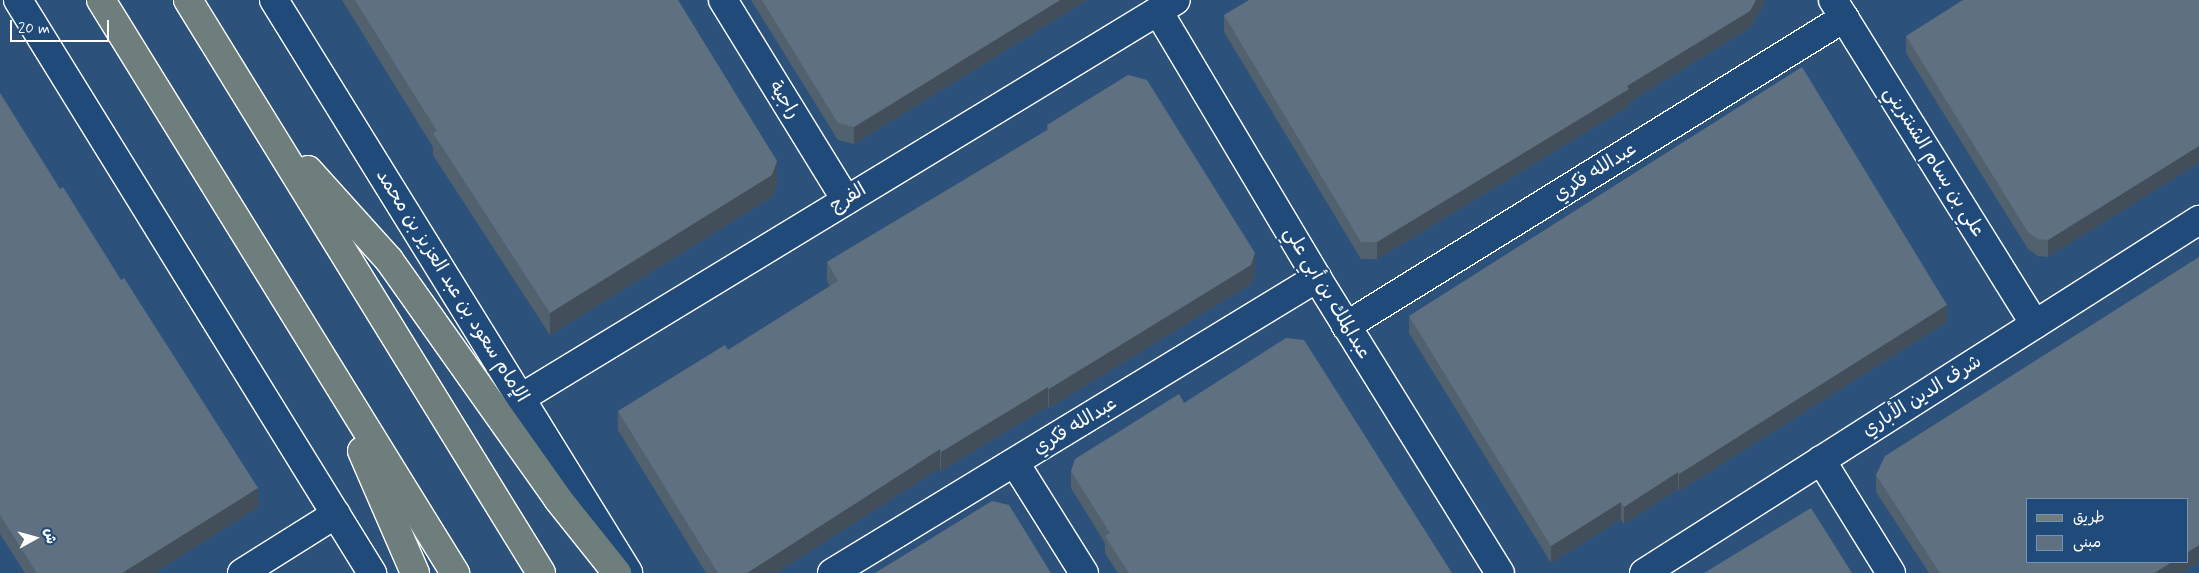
<!DOCTYPE html>
<meta charset="utf-8">
<style>
body{margin:0}
#map{position:relative;width:2199px;height:573px;overflow:hidden;background:#2c527b;font-family:Mynerve,"Playpen Sans Arabic",sans-serif}
div>[style]{position:absolute}
.roads{filter:drop-shadow(1px 0 #fff) drop-shadow(-1px 0 #fff) drop-shadow(0 1px #fff) drop-shadow(0 -1px #fff)}
.minor>*{height:28px;margin:-14px;padding:0 14px;transform-origin:14px;border-radius:14px;background:#1f4a7a}
.tertiary>*{height:28px;margin:-14px;padding:0 14px;transform-origin:14px;border-radius:14px;background:#1f4a7a}
.primary>*{height:28px;margin:-14px;padding:0 14px;transform-origin:14px;border-radius:14px;background:#6d7e7c}
.wall>*{inset:0;background:#52616e}
.shaded-wall>*{inset:0;background:#424f5a}
.building>*{inset:0;background:#5f7180}
span{translate:-50% -50%;white-space:nowrap;text-align:center;line-height:1.15;-webkit-text-stroke:4.5px #1f4a7a;paint-order:stroke}
.street-label{font-size:19px;color:#fff}
.legend{position:absolute;left:2026px;top:498px;width:162px;height:65px;box-sizing:border-box;background:#1f4a7a;border:1px solid #7992af;margin:0;padding:6px 9px;list-style:none;font-size:15px;color:#fff}
.legend li{display:flex;align-items:center;gap:10px;height:25px}
.legend b{width:25px;border:1px solid #7992af}
.north{position:absolute;left:10px;top:513px;width:50px;height:50px;-webkit-text-stroke:4px #1f4a7a;paint-order:stroke;rotate:83deg;font-size:14px;font-weight:700;line-height:20px;text-align:center;color:#fff}
.north::after{content:'';display:block;margin:auto;width:18px;height:22px;background:#fff;clip-path:polygon(50% 0,100% 100%,50% 72%,0 100%)}
.scale{position:absolute;left:10px;top:20px;width:99px;height:22px;box-sizing:border-box;border:2px solid #fff;border-top:0;padding-left:6px;font-size:15px;line-height:18px;white-space:nowrap;color:#fff;-webkit-text-stroke:4px #1f4a7a;paint-order:stroke}
</style>
<div id="map">
<div class="roads">
<div class="minor">
<i style="left:723px;top:0;width:235px;rotate:58.4deg"></i>
<i style="left:1833px;top:0;width:382px;rotate:58.1deg"></i>
<i style="left:1158px;top:11px;width:311px;rotate:59.2deg"></i>
<i style="left:1317px;top:278px;width:347px;rotate:58.2deg"></i>
<i style="left:1346px;top:326px;width:586px;rotate:-31.74deg"></i>
<i style="left:521px;top:398px;width:766px;rotate:-31.28deg"></i>
<i style="left:1821px;top:460px;width:133px;rotate:58.2deg"></i>
<i style="left:1015px;top:463px;width:130px;rotate:57.9deg"></i>
<i style="left:242px;top:573px;width:111px;rotate:-32.1deg"></i>
<i style="left:832px;top:573px;width:568px;rotate:-31.31deg"></i>
<i style="left:1644px;top:573px;width:658px;rotate:-32.46deg"></i>
</div>
<div class="tertiary">
<i style="left:18px;top:0;width:674px;rotate:58.29deg"></i>
<i style="left:274px;top:0;width:673px;rotate:58.25deg"></i>
</div>
<div class="primary">
<i style="left:101px;top:0;width:674px;rotate:58.29deg"></i>
<i style="left:188px;top:0;width:673px;rotate:58.36deg"></i>
<i style="left:308px;top:170px;width:121px;rotate:48deg"></i>
<i style="left:389px;top:260px;width:293px;rotate:54.7deg"></i>
<i style="left:558px;top:499px;width:95px;rotate:51.4deg"></i>
<i style="left:362px;top:451px;width:133px;rotate:66.5deg"></i>
</div>
</div>
<div class="wall">
<i style="clip-path:polygon(342px 0,678px 0,777px 183px,772px 197px,550px 335px,433px 155px,433px 147px)"></i>
<i style="clip-path:polygon(751px 0,1087px 0,854px 144px,838px 140px)"></i>
<i style="clip-path:polygon(1764px 0,1764px 4px,1750px 28px,1629px 102px,1629px 106px,1377px 259px,1361px 259px,1224px 32px,1224px 15px)"></i>
<i style="clip-path:polygon(2199px 0,2048px 257px,2038px 256px,2028px 249px,1906px 53px,1906px 36px)"></i>
<i style="clip-path:polygon(0 93px,258px 507px,154px 573px,25px 573px,0 534px)"></i>
<i style="clip-path:polygon(1047px 125px,1255px 272px,1251px 284px,1049px 408px,1048px 406px,941px 471px,940px 468px,776px 573px,706px 573px,618px 430px,618px 411px,728px 350px,830px 286px,827px 281px,827px 262px,1047px 130px)"></i>
<i style="clip-path:polygon(2199px 257px,2199px 562px,2181px 573px,1929px 573px,1876px 492px,1876px 475px)"></i>
<i style="clip-path:polygon(1409px 316px,1947px 322px,1679px 491px,1678px 489px,1624px 524px,1621px 519px,1551px 563px,1409px 333px)"></i>
<i style="clip-path:polygon(1184px 403px,1452px 573px,1118px 573px,1105px 553px,1105px 543px,1071px 488px,1071px 471px)"></i>
</div>
<div class="shaded-wall">
<i style="clip-path:polygon(1060px 0,1087px 0,854px 144px,854px 127px)"></i>
<i style="clip-path:polygon(1756px 0,1764px 0,1764px 4px,1750px 28px,1629px 102px,1629px 106px,1377px 259px,1377px 242px,1627px 86px)"></i>
<i style="clip-path:polygon(2199px 146px,2199px 163px,2048px 257px,2048px 240px)"></i>
<i style="clip-path:polygon(777px 161px,777px 183px,772px 197px,550px 335px,550px 313px)"></i>
<i style="clip-path:polygon(1255px 253px,1255px 272px,1251px 284px,1049px 408px,1049px 389px)"></i>
<i style="clip-path:polygon(1947px 305px,1947px 322px,1679px 491px,1679px 474px)"></i>
<i style="clip-path:polygon(1048px 387px,1048px 406px,941px 471px,941px 452px)"></i>
<i style="clip-path:polygon(940px 449px,940px 468px,776px 573px,747px 573px)"></i>
<i style="clip-path:polygon(1678px 472px,1678px 489px,1624px 524px,1624px 507px)"></i>
<i style="clip-path:polygon(258px 488px,258px 507px,154px 573px,122px 573px)"></i>
<i style="clip-path:polygon(1621px 502px,1621px 519px,1551px 563px,1551px 546px)"></i>
<i style="clip-path:polygon(2199px 545px,2199px 562px,2181px 573px,2154px 573px,2172px 562px,2188px 562px,2188px 552px)"></i>
</div>
<div class="building">
<i style="clip-path:polygon(355px 0,678px 0,777px 161px,772px 175px,550px 313px,433px 133px,437px 131px)"></i>
<i style="clip-path:polygon(762px 0,1060px 0,854px 127px,838px 123px)"></i>
<i style="clip-path:polygon(1249px 0,1756px 0,1750px 11px,1627px 86px,1629px 89px,1377px 242px,1361px 242px,1224px 15px)"></i>
<i style="clip-path:polygon(1963px 0,2199px 0,2199px 146px,2048px 240px,2038px 239px,2028px 232px,1906px 36px)"></i>
<i style="clip-path:polygon(1802px 67px,1947px 305px,1679px 474px,1678px 472px,1624px 507px,1621px 502px,1551px 546px,1409px 316px)"></i>
<i style="clip-path:polygon(1128px 75px,1147px 80px,1255px 253px,1251px 265px,1049px 389px,1048px 387px,941px 452px,940px 449px,747px 573px,718px 573px,618px 411px,725px 345px,728px 350px,838px 281px,827px 262px,1049px 129px,1047px 125px)"></i>
<i style="clip-path:polygon(0 93px,60px 189px,63px 187px,121px 280px,124px 278px,258px 488px,122px 573px,37px 573px,0 515px)"></i>
<i style="clip-path:polygon(2199px 257px,2199px 545px,2188px 552px,2188px 499px,2028px 499px,2028px 562px,2172px 562px,2154px 573px,1940px 573px,1876px 475px,1885px 456px)"></i>
<i style="clip-path:polygon(1286px 338px,1304px 340px,1452px 573px,1129px 573px,1105px 536px,1110px 533px,1071px 471px,1075px 459px,1179px 394px,1184px 403px)"></i>
<i style="clip-path:polygon(992px 501px,1009px 505px,1051px 573px,875px 573px)"></i>
<i style="clip-path:polygon(1811px 508px,1852px 573px,1704px 573px)"></i>
</div>
<div class="street-label">
<span style="left:784px;top:100px;rotate:58deg">راجية</span>
<span style="left:1934px;top:162px;rotate:58deg">علي بن بسام الشنتريني</span>
<span style="left:1595px;top:172px;rotate:-32deg">عبدالله فكري</span>
<span style="left:848px;top:198px;rotate:-31deg">الفرج</span>
<span style="left:452px;top:286px;rotate:58deg">الإمام سعود بن عبد العزيز بن محمد</span>
<span style="left:1327px;top:293px;rotate:59deg">عبدالملك بن أبي علي</span>
<span style="left:1922px;top:396px;rotate:-32deg">شرف الدين الأباري</span>
<span style="left:1075px;top:426px;rotate:-31deg">عبدالله فكري</span>
</div>
<ul class="legend">
<li><b style="height:6px;background:#6d7e7c"></b>طريق</li>
<li><b style="height:14px;background:#5f7180"></b>مبنى</li>
</ul>
<div class="north">ش</div>
<div class="scale">20 m</div>
</div>
